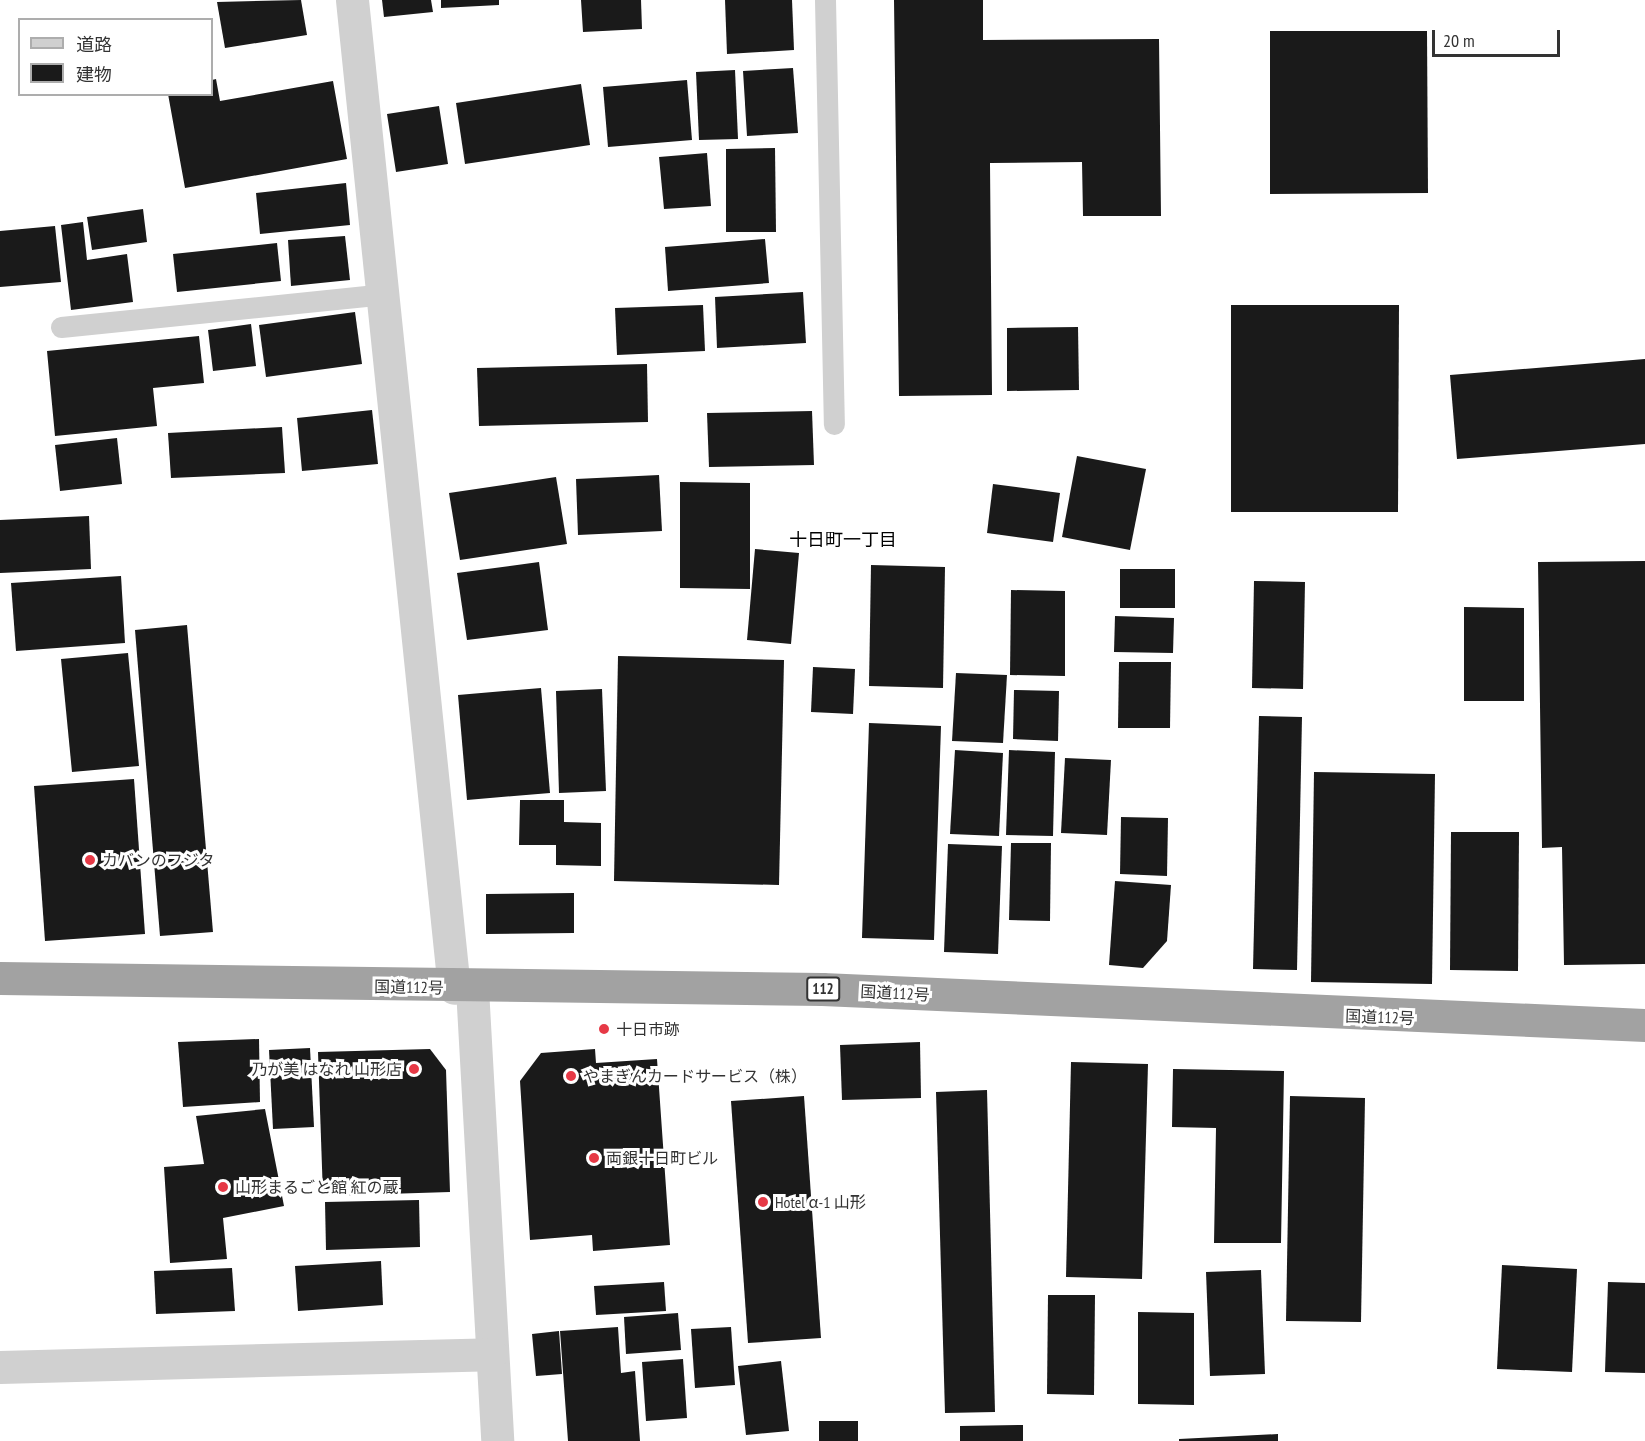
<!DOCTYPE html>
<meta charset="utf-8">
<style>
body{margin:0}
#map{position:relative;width:1645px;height:1441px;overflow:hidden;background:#fff;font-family:"PT Sans Narrow","Noto Sans JP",sans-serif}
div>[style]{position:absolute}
.building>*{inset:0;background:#1a1a1a}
.service>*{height:21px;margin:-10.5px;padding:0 10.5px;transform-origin:10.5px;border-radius:10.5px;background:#d0d0d0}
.minor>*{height:33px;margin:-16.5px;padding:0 16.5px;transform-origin:16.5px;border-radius:16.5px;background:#d0d0d0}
.trunk>*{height:33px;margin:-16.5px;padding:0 16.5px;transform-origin:16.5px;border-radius:16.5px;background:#a2a2a2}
.dots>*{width:16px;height:16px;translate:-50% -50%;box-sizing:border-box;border:3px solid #fff;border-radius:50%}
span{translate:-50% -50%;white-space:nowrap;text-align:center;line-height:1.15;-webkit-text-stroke:6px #fff;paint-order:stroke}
.shield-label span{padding:2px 4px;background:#fff;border:2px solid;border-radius:4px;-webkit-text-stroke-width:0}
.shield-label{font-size:15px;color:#333;font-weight:700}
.poi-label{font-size:16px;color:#333}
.left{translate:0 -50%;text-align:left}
.right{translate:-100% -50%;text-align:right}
.street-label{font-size:16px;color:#333}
.neighbourhood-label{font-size:18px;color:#000}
.legend{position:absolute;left:18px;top:18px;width:195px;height:78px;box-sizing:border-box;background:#fff;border:2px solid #adadad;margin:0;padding:8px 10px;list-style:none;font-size:18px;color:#333}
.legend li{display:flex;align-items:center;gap:12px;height:30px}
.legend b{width:30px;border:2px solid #adadad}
.scale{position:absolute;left:1432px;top:30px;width:128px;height:27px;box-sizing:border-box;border:3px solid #333;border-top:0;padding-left:8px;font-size:18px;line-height:21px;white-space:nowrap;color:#333;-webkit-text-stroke:4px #fff;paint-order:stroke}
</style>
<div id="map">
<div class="building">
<i style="clip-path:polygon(301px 0,307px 35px,225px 48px,217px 2px)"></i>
<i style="clip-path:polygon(382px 0,431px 0,433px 12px,384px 17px)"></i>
<i style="clip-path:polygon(441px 0,499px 0,499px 5px,441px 8px)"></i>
<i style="clip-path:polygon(581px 0,641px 0,642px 29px,583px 32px)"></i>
<i style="clip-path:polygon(725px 0,792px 0,794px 50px,727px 54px)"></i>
<i style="clip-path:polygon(894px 0,983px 0,983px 40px,1159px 39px,1161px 216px,1083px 216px,1082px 162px,990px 163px,992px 395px,899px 396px)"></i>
<i style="clip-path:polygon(1270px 31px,1427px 31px,1428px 193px,1270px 194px)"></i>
<i style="clip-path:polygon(793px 68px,798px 133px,747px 136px,743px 71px)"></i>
<i style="clip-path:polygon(735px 70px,738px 139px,699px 140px,696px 72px)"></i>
<i style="clip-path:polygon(216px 79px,220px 101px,333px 81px,347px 159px,185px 188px,168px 94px,212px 94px,212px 80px)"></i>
<i style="clip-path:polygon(687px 80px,692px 140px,608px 147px,603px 87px)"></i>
<i style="clip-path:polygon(581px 84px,590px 145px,465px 164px,456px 103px)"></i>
<i style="clip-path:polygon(439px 106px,448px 164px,396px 172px,387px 114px)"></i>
<i style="clip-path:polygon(775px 148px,776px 232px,726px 232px,726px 149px)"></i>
<i style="clip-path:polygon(707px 153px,711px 206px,664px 209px,659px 157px)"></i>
<i style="clip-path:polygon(346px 183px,350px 225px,260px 234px,256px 193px)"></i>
<i style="clip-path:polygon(143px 209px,147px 242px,92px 250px,87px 217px)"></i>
<i style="clip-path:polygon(83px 222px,87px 260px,127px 254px,133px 302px,71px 310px,61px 225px)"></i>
<i style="clip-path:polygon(55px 226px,61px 282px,0 287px,0 231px)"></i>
<i style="clip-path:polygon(345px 236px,350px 280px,291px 286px,288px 240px)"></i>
<i style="clip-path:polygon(765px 239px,769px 283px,668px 291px,665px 247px)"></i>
<i style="clip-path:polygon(277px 243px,281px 281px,177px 292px,173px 254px)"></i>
<i style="clip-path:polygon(803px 292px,806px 343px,717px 348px,715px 297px)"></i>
<i style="clip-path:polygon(703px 305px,705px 351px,617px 355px,615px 308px)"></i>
<i style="clip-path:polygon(1231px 305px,1399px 305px,1398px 512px,1231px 512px)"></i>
<i style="clip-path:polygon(355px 312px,362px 364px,266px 377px,259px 325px)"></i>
<i style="clip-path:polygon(251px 324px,256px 366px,213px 371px,208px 330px)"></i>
<i style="clip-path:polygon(1078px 327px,1079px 390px,1007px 391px,1007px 328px)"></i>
<i style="clip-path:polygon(199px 336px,204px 383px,153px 388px,157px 426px,55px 436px,47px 351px)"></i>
<i style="clip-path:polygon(1645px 359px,1645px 444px,1457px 459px,1450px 375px)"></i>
<i style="clip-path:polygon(647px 364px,648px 422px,479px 426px,477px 368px)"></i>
<i style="clip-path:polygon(372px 410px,378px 464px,302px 471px,297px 418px)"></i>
<i style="clip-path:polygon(812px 411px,814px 465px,709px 467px,707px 413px)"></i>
<i style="clip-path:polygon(282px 427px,285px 473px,171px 478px,168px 433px)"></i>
<i style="clip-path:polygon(117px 438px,122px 484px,60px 491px,55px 445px)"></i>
<i style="clip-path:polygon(1077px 456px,1146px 469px,1130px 550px,1062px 537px)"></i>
<i style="clip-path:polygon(659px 475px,662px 531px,578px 535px,576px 479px)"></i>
<i style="clip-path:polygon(556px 477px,567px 544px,460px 560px,449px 493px)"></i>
<i style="clip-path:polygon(680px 482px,750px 483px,750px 589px,680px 588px)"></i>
<i style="clip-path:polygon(993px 484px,1060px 493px,1053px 542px,987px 533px)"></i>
<i style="clip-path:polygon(89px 516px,91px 569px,0 573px,0 520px)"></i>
<i style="clip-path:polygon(755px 549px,799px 553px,791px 644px,747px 640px)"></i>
<i style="clip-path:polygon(1645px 561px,1645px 964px,1564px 965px,1562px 847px,1542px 848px,1538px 562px)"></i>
<i style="clip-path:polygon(539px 562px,548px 630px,467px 640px,457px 573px)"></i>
<i style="clip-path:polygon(871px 565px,945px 567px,943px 688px,869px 686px)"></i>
<i style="clip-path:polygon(1120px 569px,1175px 569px,1175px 608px,1120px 608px)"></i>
<i style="clip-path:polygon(121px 576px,125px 643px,16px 651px,11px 583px)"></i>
<i style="clip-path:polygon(1254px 581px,1305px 582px,1303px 689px,1252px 688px)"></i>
<i style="clip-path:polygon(1011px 590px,1065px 591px,1065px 676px,1010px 675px)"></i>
<i style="clip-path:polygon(1464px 607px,1524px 608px,1524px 701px,1464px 701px)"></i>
<i style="clip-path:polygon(1115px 616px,1174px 618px,1173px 653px,1114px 652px)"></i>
<i style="clip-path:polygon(187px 625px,213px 932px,160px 936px,135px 630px)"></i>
<i style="clip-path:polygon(128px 653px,139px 766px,72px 772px,61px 659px)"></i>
<i style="clip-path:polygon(618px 656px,784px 660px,779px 885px,614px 881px)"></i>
<i style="clip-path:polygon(1119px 662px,1171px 662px,1170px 728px,1118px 728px)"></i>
<i style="clip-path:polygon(813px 667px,855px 669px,853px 714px,811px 712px)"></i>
<i style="clip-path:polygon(956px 673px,1007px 675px,1003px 743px,952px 741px)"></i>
<i style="clip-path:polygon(541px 688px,550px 793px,467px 800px,458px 695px)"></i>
<i style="clip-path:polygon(602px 689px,606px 791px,559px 793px,556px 691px)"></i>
<i style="clip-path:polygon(1014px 690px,1059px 691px,1058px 741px,1013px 739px)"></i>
<i style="clip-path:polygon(1259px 716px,1302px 717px,1297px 970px,1253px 969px)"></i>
<i style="clip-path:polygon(869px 723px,941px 726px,934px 940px,862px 938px)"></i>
<i style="clip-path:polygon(955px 750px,1003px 753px,999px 836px,950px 834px)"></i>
<i style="clip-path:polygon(1009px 750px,1055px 752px,1053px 836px,1006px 835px)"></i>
<i style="clip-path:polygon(1065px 758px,1111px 760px,1107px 835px,1061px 833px)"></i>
<i style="clip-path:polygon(1314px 772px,1435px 774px,1432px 984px,1311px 982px)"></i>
<i style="clip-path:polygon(134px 779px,145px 934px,45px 941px,34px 786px)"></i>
<i style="clip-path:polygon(520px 800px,564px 800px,564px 822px,601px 823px,601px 866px,556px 865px,556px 845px,519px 845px)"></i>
<i style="clip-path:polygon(1121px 817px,1168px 818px,1167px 876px,1120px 874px)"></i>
<i style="clip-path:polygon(1451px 832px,1519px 832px,1518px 971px,1450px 970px)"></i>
<i style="clip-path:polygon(1011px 843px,1051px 843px,1050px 921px,1009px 920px)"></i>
<i style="clip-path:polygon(948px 844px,1002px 846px,998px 954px,944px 952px)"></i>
<i style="clip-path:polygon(1115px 881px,1171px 885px,1167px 941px,1143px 968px,1109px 965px)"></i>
<i style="clip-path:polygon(574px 893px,574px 933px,486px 934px,486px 894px)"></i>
<i style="clip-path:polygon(259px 1039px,260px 1102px,183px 1107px,178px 1042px)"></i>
<i style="clip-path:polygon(920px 1042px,921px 1098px,842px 1100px,840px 1045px)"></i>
<i style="clip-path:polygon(310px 1048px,314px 1127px,273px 1129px,269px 1050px)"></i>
<i style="clip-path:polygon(430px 1049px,446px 1070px,450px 1192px,323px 1196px,318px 1052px)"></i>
<i style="clip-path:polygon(595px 1049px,596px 1063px,657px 1059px,670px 1245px,593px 1251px,592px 1235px,530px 1240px,520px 1081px,541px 1053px)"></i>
<i style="clip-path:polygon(1071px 1062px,1148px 1064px,1142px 1279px,1066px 1277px)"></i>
<i style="clip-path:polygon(1173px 1069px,1284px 1071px,1281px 1243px,1214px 1243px,1216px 1128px,1172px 1127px)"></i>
<i style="clip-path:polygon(987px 1090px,995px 1412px,945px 1413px,936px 1092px)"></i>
<i style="clip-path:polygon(804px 1096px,821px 1338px,748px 1343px,731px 1101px)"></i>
<i style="clip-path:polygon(1290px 1096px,1365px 1098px,1361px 1322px,1286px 1321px)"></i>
<i style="clip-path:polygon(265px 1109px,284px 1206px,223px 1218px,227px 1259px,170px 1263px,164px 1167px,204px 1164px,196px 1116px)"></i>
<i style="clip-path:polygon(419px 1200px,420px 1247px,326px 1250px,325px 1202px)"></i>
<i style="clip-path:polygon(381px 1261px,383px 1305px,298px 1311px,295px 1266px)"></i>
<i style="clip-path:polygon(1502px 1265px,1577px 1269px,1572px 1372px,1497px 1369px)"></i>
<i style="clip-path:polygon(232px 1268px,235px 1311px,156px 1314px,154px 1271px)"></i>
<i style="clip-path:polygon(1261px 1270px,1265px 1374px,1210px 1376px,1206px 1272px)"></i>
<i style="clip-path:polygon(664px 1282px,666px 1311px,596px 1315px,594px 1286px)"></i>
<i style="clip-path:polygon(1608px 1282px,1645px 1283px,1645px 1373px,1605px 1372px)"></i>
<i style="clip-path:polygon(1048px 1295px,1095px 1295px,1094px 1395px,1047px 1394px)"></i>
<i style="clip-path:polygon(1138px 1312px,1194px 1313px,1194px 1405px,1138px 1404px)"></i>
<i style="clip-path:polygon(678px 1313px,681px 1350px,626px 1354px,624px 1317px)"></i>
<i style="clip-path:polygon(618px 1327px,621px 1373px,635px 1371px,640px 1441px,568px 1441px,560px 1331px)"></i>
<i style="clip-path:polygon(731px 1327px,735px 1385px,695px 1388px,691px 1329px)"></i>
<i style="clip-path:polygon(559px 1331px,562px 1374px,536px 1376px,532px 1334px)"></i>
<i style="clip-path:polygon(683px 1359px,687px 1418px,646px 1421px,642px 1362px)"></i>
<i style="clip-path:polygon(781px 1361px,789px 1431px,746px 1435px,738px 1366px)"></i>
<i style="clip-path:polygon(819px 1421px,858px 1421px,858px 1441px,819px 1441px)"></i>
<i style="clip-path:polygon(1023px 1425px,1023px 1441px,960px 1441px,960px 1426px)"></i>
<i style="clip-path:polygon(1278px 1434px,1278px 1441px,1179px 1441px,1179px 1439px)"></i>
</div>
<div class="service">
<i style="left:825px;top:0;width:424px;rotate:88.8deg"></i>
<i style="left:61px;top:327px;width:326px;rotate:-5.8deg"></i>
</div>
<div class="minor">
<i style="left:352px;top:0;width:993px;rotate:84.11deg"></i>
<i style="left:472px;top:988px;width:454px;rotate:86.8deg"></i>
<i style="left:0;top:1367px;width:491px;rotate:-1.5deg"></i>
</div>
<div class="trunk">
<i style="left:0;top:978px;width:822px;rotate:0.77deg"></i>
<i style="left:822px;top:989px;width:824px;rotate:2.5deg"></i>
</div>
<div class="dots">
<i style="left:90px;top:860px;background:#e63946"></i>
<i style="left:604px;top:1029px;background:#e63946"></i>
<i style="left:414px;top:1069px;background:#e63946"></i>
<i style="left:571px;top:1076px;background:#e63946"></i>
<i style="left:594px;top:1158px;background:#e63946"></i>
<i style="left:223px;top:1187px;background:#e63946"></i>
<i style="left:763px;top:1202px;background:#e63946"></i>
</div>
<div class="shield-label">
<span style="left:823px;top:989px">112</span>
</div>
<div class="poi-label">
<span class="left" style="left:102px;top:860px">カバンのフジタ</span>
<span class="left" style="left:616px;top:1029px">十日市跡</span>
<span class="right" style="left:402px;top:1069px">乃が美 はなれ 山形店</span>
<span class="left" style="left:583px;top:1076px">やまぎんカードサービス（株）</span>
<span class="left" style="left:606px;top:1158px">両銀十日町ビル</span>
<span class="left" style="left:235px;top:1187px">山形まるごと館 紅の蔵</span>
<span class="left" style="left:775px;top:1202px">Hotel α-1 山形</span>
</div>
<div class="street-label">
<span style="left:409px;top:987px;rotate:1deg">国道112号</span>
<span style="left:895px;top:993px;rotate:3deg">国道112号</span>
<span style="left:1380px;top:1017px;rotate:2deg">国道112号</span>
</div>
<div class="neighbourhood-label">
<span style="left:843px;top:540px">十日町一丁目</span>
</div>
<ul class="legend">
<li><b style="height:8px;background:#d0d0d0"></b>道路</li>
<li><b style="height:16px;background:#1a1a1a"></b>建物</li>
</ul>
<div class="scale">20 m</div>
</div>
